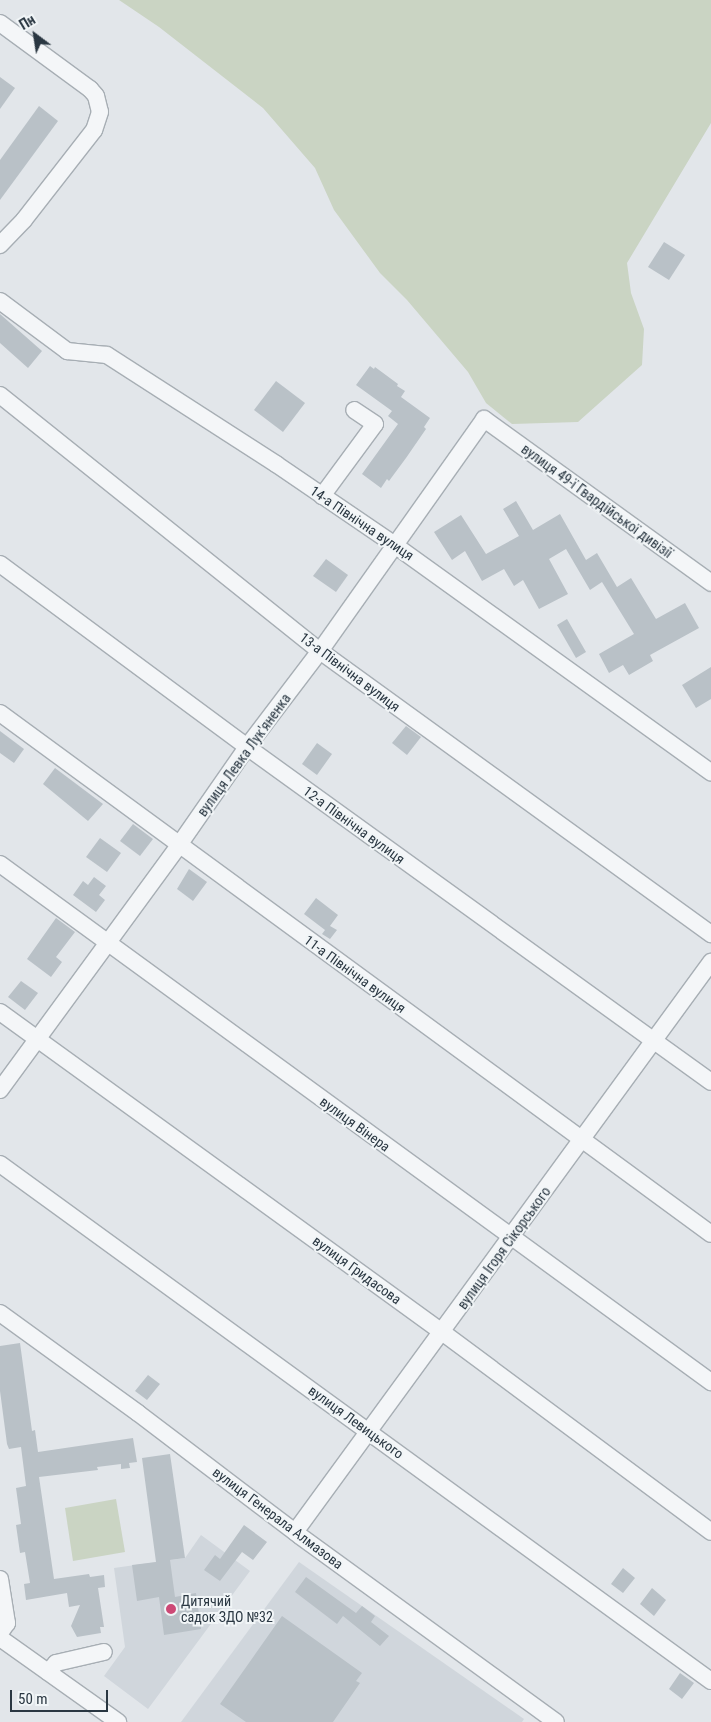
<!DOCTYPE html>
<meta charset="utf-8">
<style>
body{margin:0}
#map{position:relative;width:711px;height:1722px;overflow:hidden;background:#e2e6ea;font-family:"Roboto Condensed",sans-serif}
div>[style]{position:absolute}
.built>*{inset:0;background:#d0d6dc}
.green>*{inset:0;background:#cad4c3}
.building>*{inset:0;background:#b9c1c7}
.roads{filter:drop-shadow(1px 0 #a7aeb4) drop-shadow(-1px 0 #a7aeb4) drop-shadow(0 1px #a7aeb4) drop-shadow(0 -1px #a7aeb4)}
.minor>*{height:16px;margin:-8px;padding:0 8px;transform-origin:8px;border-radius:8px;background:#f4f6f8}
.dots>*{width:14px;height:14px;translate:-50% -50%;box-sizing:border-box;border:2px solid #f1f5f7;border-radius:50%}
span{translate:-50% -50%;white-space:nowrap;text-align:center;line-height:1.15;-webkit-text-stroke:4px #f1f5f7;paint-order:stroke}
.street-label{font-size:14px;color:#2a3742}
.poi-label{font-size:14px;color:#2a3742}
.left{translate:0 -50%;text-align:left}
.north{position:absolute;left:10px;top:10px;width:50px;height:50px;-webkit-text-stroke:4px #f1f5f7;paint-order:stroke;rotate:329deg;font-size:14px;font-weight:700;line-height:20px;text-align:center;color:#2a3742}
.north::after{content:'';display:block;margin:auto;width:18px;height:22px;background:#2a3742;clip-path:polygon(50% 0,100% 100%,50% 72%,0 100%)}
.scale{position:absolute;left:10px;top:1690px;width:98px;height:22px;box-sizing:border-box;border:2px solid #2a3742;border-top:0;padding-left:6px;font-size:15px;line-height:18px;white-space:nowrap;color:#2a3742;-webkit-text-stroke:4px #f1f5f7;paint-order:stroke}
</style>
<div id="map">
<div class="built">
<i style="clip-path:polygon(201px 1535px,250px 1571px,148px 1709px,104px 1676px,125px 1647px,114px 1568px,185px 1558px)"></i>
<i style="clip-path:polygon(299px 1562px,524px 1719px,522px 1722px,181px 1722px)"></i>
</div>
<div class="green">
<i style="clip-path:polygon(119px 0,711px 0,711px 123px,627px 263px,631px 293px,644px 329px,642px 365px,578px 422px,512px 424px,486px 403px,468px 372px,407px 300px,380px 273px,334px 210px,315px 168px,263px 108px,159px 27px)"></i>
<i style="clip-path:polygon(116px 1499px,125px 1552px,73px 1561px,65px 1508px)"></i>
</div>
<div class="building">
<i style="clip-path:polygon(0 77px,15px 88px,0 109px)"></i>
<i style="clip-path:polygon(39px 106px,58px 121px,0 200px,0 160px)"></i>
<i style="clip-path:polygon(664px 242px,685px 255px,669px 280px,648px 267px)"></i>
<i style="clip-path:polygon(0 314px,42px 351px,28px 368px,0 343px)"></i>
<i style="clip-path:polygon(370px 366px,374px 369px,375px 367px,398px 384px,397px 386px,405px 391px,401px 397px,430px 418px,424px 427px,426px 429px,406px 458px,389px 481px,387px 479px,381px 488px,362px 474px,398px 424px,388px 416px,392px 411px,356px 385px)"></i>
<i style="clip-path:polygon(276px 381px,305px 403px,283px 432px,254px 410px)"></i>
<i style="clip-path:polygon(516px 501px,533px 530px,560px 514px,586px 560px,597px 553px,617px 587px,631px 578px,656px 619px,685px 603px,699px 628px,650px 655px,653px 661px,629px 675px,623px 665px,609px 673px,599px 654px,634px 634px,602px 582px,590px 590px,566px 549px,549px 559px,568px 594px,539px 609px,523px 580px,514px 586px,504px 569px,482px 581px,465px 551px,452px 560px,434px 532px,461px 515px,486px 554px,519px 536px,503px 509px)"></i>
<i style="clip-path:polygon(326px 559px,348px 575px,336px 592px,313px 576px)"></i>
<i style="clip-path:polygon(567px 619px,586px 652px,576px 658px,557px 625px)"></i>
<i style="clip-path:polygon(711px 667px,711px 699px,696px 708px,682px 685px)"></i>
<i style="clip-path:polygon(406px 726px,421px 737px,407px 755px,392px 743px)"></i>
<i style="clip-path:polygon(0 731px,24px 749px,14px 763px,0 753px)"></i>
<i style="clip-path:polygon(317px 743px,332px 754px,317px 775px,302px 764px)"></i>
<i style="clip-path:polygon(55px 768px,103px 804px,88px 821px,43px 784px)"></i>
<i style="clip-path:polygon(133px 824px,153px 839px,140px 856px,120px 841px)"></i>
<i style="clip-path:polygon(100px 838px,121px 853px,107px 872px,86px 857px)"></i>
<i style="clip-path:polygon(189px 869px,207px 882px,193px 901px,177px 889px)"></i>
<i style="clip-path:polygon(94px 877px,106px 886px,99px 895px,105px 900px,96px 912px,73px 895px,83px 881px,88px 885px)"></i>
<i style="clip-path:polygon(316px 898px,338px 915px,330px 926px,337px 930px,330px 939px,322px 934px,325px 930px,304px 914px)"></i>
<i style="clip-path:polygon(56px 918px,75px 932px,56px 957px,62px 962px,51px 977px,27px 959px)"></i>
<i style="clip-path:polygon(21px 981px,38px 993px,25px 1010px,8px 997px)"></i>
<i style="clip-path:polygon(20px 1343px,32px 1431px,35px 1430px,38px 1452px,133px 1438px,137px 1462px,129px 1463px,130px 1468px,121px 1469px,121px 1464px,97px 1467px,98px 1470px,39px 1477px,54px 1579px,89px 1574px,90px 1577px,104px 1575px,105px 1587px,98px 1588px,104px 1627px,100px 1627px,101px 1633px,77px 1637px,71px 1626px,80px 1605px,69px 1607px,67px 1593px,26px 1600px,24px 1584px,30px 1583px,25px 1552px,20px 1553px,16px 1525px,21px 1524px,16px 1488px,26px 1486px,21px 1447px,9px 1449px,7px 1444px,0 1391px,0 1346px)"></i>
<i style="clip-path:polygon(148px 1375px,160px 1384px,147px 1400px,135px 1391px)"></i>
<i style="clip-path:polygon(170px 1454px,185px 1558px,170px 1560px,175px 1597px,196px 1593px,201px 1629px,164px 1635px,159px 1597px,137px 1601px,132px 1565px,156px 1562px,142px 1458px)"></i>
<i style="clip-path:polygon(244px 1525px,267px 1542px,253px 1560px,242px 1552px,220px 1581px,204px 1570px,215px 1555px,220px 1559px)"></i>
<i style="clip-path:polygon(623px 1568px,635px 1578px,623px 1593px,611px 1584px)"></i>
<i style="clip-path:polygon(306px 1577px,356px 1613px,362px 1606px,375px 1616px,371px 1622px,389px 1636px,380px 1646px,343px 1616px,337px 1624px,295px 1592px)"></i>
<i style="clip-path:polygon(652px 1588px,666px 1600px,654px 1616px,640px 1604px)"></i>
<i style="clip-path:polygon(282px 1616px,362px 1673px,356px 1681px,360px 1683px,333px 1722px,246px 1722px,220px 1704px)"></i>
<i style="clip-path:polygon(680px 1673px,694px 1683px,682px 1699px,669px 1689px)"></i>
</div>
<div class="roads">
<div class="minor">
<i style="left:0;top:23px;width:112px;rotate:36.3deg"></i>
<i style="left:90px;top:89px;width:9px;rotate:49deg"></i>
<i style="left:96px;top:96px;width:16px;rotate:76deg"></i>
<i style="left:100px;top:112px;width:19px;rotate:108deg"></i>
<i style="left:94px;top:130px;width:114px;rotate:127.9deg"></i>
<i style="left:24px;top:220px;width:35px;rotate:134deg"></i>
<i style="left:0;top:301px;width:84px;rotate:36.7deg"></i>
<i style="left:67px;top:351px;width:40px;rotate:5.7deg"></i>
<i style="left:107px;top:355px;width:201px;rotate:32.8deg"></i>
<i style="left:276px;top:464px;width:145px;rotate:34.3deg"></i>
<i style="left:396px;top:546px;width:388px;rotate:35.7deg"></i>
<i style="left:0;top:395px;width:410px;rotate:38.7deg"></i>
<i style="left:320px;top:651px;width:483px;rotate:35.9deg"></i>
<i style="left:322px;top:496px;width:89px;rotate:-53.6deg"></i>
<i style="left:375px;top:424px;width:25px;rotate:-146deg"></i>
<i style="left:0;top:564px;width:307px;rotate:36.5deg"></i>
<i style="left:247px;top:747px;width:572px;rotate:35.83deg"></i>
<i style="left:0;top:713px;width:881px;rotate:36.23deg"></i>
<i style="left:0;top:864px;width:880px;rotate:36.08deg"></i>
<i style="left:0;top:1012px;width:546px;rotate:35.9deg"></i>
<i style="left:442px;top:1332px;width:335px;rotate:36.6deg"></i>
<i style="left:0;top:1090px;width:303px;rotate:-53.8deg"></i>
<i style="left:179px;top:845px;width:119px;rotate:-55.2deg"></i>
<i style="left:247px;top:747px;width:121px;rotate:-52.8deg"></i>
<i style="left:320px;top:651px;width:284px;rotate:-54.7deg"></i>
<i style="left:484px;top:419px;width:280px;rotate:35.8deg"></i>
<i style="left:0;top:1164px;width:879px;rotate:36.02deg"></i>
<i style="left:0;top:1313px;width:170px;rotate:35.9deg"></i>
<i style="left:138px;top:1413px;width:203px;rotate:37.2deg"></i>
<i style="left:300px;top:1536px;width:316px;rotate:36deg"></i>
<i style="left:295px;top:1532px;width:706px;rotate:-53.88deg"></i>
<i style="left:0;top:1579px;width:45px;rotate:81deg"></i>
<i style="left:7px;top:1623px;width:12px;rotate:125deg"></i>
<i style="left:0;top:1638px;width:145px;rotate:35.4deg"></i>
<i style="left:48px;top:1672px;width:12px;rotate:-48deg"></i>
<i style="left:56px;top:1663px;width:49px;rotate:-12.9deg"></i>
</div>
</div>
<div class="dots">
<i style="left:171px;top:1609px;background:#cd4976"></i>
</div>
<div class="street-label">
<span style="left:597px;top:501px;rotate:36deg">вулиця 49-ї Гвардійської дивізії</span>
<span style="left:362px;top:523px;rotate:34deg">14-а Північна вулиця</span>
<span style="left:350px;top:672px;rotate:37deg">13-а Північна вулиця</span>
<span style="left:244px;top:755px;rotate:-54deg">вулиця Левка Лук'яненка</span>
<span style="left:354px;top:825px;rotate:36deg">12-а Північна вулиця</span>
<span style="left:355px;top:974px;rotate:36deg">11-а Північна вулиця</span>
<span style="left:355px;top:1124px;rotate:36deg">вулиця Вінера</span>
<span style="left:504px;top:1248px;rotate:-54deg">вулиця Ігоря Сікорського</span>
<span style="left:357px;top:1270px;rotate:36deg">вулиця Гридасова</span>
<span style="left:356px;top:1422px;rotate:36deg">вулиця Левицького</span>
<span style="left:278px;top:1518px;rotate:37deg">вулиця Генерала Алмазова</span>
</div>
<div class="poi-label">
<span class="left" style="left:181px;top:1609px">Дитячий<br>садок ЗДО №32</span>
</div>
<div class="north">Пн</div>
<div class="scale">50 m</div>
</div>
